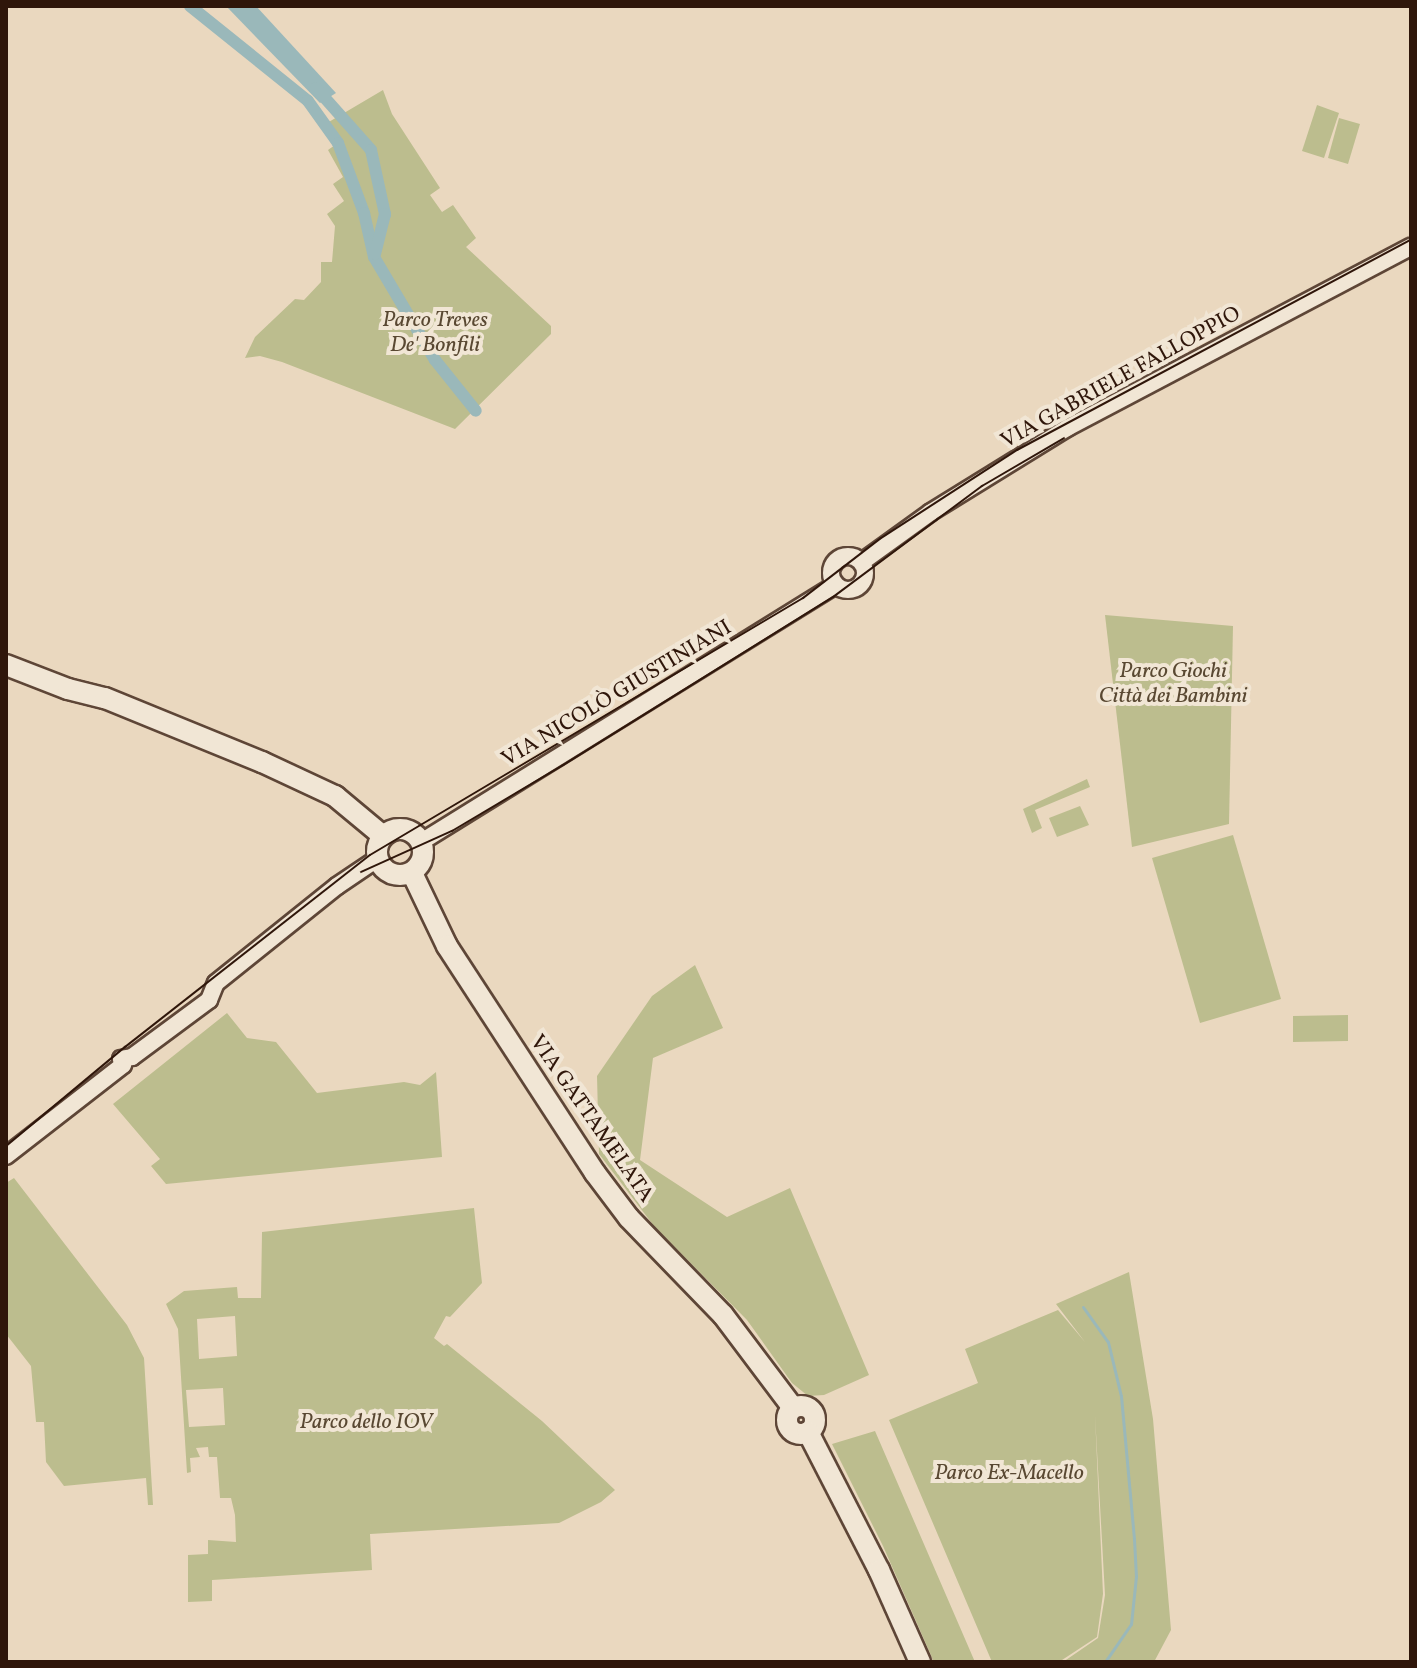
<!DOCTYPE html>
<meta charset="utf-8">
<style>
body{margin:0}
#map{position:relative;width:1417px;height:1668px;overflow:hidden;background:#ead8bf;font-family:Vollkorn,serif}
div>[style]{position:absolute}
.green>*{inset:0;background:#bcbd8e}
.water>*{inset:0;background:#9ab8ba}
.stream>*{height:3px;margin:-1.5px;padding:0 1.5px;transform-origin:1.5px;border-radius:1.5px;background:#9ab8ba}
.canal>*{height:12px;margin:-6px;padding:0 6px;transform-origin:6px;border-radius:6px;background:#9ab8ba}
.roads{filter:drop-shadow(2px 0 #5e4637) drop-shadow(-2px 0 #5e4637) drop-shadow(0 2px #5e4637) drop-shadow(0 -2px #5e4637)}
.tertiary>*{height:16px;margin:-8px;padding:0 8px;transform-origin:8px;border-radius:8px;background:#f1e6d5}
.tertiary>.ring{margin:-8px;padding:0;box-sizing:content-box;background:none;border:16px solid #f1e6d5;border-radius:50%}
.secondary>*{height:20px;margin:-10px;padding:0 10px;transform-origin:10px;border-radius:10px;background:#f1e6d5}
.secondary>.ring{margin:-10px;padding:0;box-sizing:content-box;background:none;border:20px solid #f1e6d5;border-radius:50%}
.tram>*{height:2px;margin:-1px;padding:0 1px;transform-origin:1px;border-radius:1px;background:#2f160a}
span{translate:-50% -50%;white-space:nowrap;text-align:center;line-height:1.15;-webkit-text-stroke:8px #f1e6d5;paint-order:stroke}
.park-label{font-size:22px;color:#594832;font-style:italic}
.street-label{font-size:22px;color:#2f160a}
.frame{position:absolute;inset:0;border:8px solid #2f160a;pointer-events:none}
</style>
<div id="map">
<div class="green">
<i style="clip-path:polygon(383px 90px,392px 114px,440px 188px,430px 195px,442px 212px,453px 205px,476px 238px,466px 247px,551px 326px,551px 334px,455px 429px,282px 362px,260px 356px,245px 358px,255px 337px,295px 299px,304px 300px,321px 282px,321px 262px,332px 262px,335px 226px,327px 214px,344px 201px,333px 184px,343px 177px,328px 150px,335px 145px,322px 126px)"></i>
<i style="clip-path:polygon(1317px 105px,1339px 113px,1324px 158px,1302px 151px)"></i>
<i style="clip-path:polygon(1339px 118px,1360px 124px,1348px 164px,1328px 158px)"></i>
<i style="clip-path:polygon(1105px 615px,1233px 626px,1229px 824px,1132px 847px)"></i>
<i style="clip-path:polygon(1087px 779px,1090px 787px,1035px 810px,1042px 828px,1032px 833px,1023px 809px)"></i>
<i style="clip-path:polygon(1080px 806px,1089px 825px,1057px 837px,1049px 818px)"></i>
<i style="clip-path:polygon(1233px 835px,1281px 999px,1200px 1023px,1152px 858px)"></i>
<i style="clip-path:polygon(695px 965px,723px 1028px,653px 1058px,640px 1160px,727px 1217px,790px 1188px,869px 1375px,824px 1395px,808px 1396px,792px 1383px,747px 1320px,654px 1226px,599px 1154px,597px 1076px,652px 996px)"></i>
<i style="clip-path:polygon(227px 1013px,247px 1038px,276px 1042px,317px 1093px,404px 1082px,420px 1085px,436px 1072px,442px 1157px,166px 1184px,151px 1166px,160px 1159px,113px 1104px)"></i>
<i style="clip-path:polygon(1348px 1015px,1348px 1041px,1293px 1042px,1293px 1016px)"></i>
<i style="clip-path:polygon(14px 1178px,127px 1325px,144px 1358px,153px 1505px,148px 1505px,146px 1478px,64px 1486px,46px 1462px,44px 1422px,36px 1422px,31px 1366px,6px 1334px,6px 1183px)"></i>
<i style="clip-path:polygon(evenodd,474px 1208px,482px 1283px,450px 1317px,446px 1316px,434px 1338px,444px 1346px,447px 1344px,542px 1421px,615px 1490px,601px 1502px,559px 1523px,370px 1534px,372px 1570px,212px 1580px,212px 1601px,188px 1602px,188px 1555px,208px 1554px,208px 1540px,236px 1542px,235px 1515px,231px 1498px,220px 1498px,217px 1457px,209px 1457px,208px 1447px,196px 1448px,200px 1457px,190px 1458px,191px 1472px,187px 1473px,178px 1329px,166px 1304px,184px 1291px,237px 1287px,238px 1298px,261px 1298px,262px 1232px,474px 1208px,235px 1316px,237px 1356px,199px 1359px,197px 1319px,235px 1316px,474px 1208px,223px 1388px,225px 1425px,189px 1427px,186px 1390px,223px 1388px)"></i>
<i style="clip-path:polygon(1129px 1272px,1153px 1419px,1171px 1630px,1154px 1662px,1063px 1662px,1098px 1638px,1105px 1595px,1095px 1415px,1103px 1594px,1097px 1637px,1059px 1662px,992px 1662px,889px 1420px,978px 1383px,965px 1349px,1058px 1310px,1085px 1342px,1056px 1304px)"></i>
<i style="clip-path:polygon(875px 1431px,975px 1662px,934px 1662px,883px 1546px,832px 1444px)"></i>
</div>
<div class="water">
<i style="clip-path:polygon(226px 6px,256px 6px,336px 93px,320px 103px)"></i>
</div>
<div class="stream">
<i style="left:1083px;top:1307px;width:43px;rotate:54.5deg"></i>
<i style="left:1108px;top:1342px;width:56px;rotate:76.5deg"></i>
<i style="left:1121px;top:1396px;width:144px;rotate:84.8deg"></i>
<i style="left:1134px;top:1539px;width:37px;rotate:87deg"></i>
<i style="left:1136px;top:1576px;width:48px;rotate:95.9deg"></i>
<i style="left:1131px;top:1624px;width:46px;rotate:124.4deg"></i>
</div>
<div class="canal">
<i style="left:190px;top:6px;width:151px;rotate:38.8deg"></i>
<i style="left:308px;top:101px;width:52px;rotate:54.5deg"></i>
<i style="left:338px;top:143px;width:75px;rotate:69.6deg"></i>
<i style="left:364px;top:213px;width:45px;rotate:77.2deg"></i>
<i style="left:374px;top:257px;width:120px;rotate:59.4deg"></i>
<i style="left:435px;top:360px;width:65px;rotate:51.2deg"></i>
<i style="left:316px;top:88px;width:83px;rotate:48.4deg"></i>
<i style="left:371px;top:150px;width:66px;rotate:77.7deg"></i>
<i style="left:385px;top:214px;width:41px;rotate:104deg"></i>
</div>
<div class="roads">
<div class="tertiary">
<i class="ring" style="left:831px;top:556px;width:18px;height:18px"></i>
<i style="left:862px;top:562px;width:85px;rotate:-35.9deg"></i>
<i style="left:931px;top:512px;width:160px;rotate:-31.7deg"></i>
<i style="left:1067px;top:428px;width:389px;rotate:-27.8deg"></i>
<i style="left:421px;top:842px;width:488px;rotate:-31.8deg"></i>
<i style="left:6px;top:1156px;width:148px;rotate:-37.9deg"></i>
<i style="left:123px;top:1065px;width:6px;rotate:-108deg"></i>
<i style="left:121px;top:1059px;width:11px;rotate:-10deg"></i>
<i style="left:132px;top:1057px;width:96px;rotate:-36.5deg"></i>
<i style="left:209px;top:1000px;width:18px;rotate:-68deg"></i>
<i style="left:216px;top:983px;width:155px;rotate:-38.7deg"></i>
<i style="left:337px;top:886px;width:48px;rotate:-34deg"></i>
</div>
<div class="secondary">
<i style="left:6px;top:665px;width:66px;rotate:21.2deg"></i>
<i style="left:68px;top:689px;width:38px;rotate:14deg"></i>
<i style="left:105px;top:698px;width:170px;rotate:22.2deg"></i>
<i style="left:262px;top:762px;width:81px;rotate:25deg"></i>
<i style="left:335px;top:796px;width:62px;rotate:39.8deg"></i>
<i class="ring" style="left:377px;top:829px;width:26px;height:26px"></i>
<i style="left:412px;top:873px;width:81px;rotate:64.4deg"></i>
<i style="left:447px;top:946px;width:271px;rotate:56.9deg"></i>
<i style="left:595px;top:1173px;width:56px;rotate:52.9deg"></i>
<i style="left:629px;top:1218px;width:135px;rotate:45.9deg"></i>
<i style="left:723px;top:1315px;width:116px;rotate:53deg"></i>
<i class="ring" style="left:787px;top:1406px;width:8px;height:8px"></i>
<i style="left:808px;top:1432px;width:155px;rotate:62.8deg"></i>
<i style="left:879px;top:1570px;width:101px;rotate:66deg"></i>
</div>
</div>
<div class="tram">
<i style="left:361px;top:872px;width:100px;rotate:-24.3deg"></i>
<i style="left:452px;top:831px;width:129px;rotate:-30.7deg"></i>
<i style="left:563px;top:765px;width:318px;rotate:-31.9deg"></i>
<i style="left:833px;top:597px;width:186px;rotate:-36.7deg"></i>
<i style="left:982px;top:486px;width:95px;rotate:-30.3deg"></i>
<i style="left:6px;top:1146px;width:155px;rotate:-39.8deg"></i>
<i style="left:125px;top:1047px;width:311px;rotate:-38.1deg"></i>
<i style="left:370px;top:855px;width:504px;rotate:-30.69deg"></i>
<i style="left:803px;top:598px;width:98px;rotate:-37.6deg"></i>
<i style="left:881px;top:538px;width:162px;rotate:-32.9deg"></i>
<i style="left:1017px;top:450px;width:446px;rotate:-28.1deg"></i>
</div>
<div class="park-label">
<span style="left:435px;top:333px">Parco Treves<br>De' Bonfili</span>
<span style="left:1173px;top:684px">Parco Giochi<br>Città dei Bambini</span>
<span style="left:366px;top:1423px">Parco dello IOV</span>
<span style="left:1009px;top:1474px">Parco Ex-Macello</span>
</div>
<div class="street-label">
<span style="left:1121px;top:378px;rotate:-29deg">VIA GABRIELE FALLOPPIO</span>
<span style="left:617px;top:694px;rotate:-31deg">VIA NICOLÒ GIUSTINIANI</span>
<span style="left:591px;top:1119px;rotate:55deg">VIA GATTAMELATA</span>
</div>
<div class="frame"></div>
</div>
